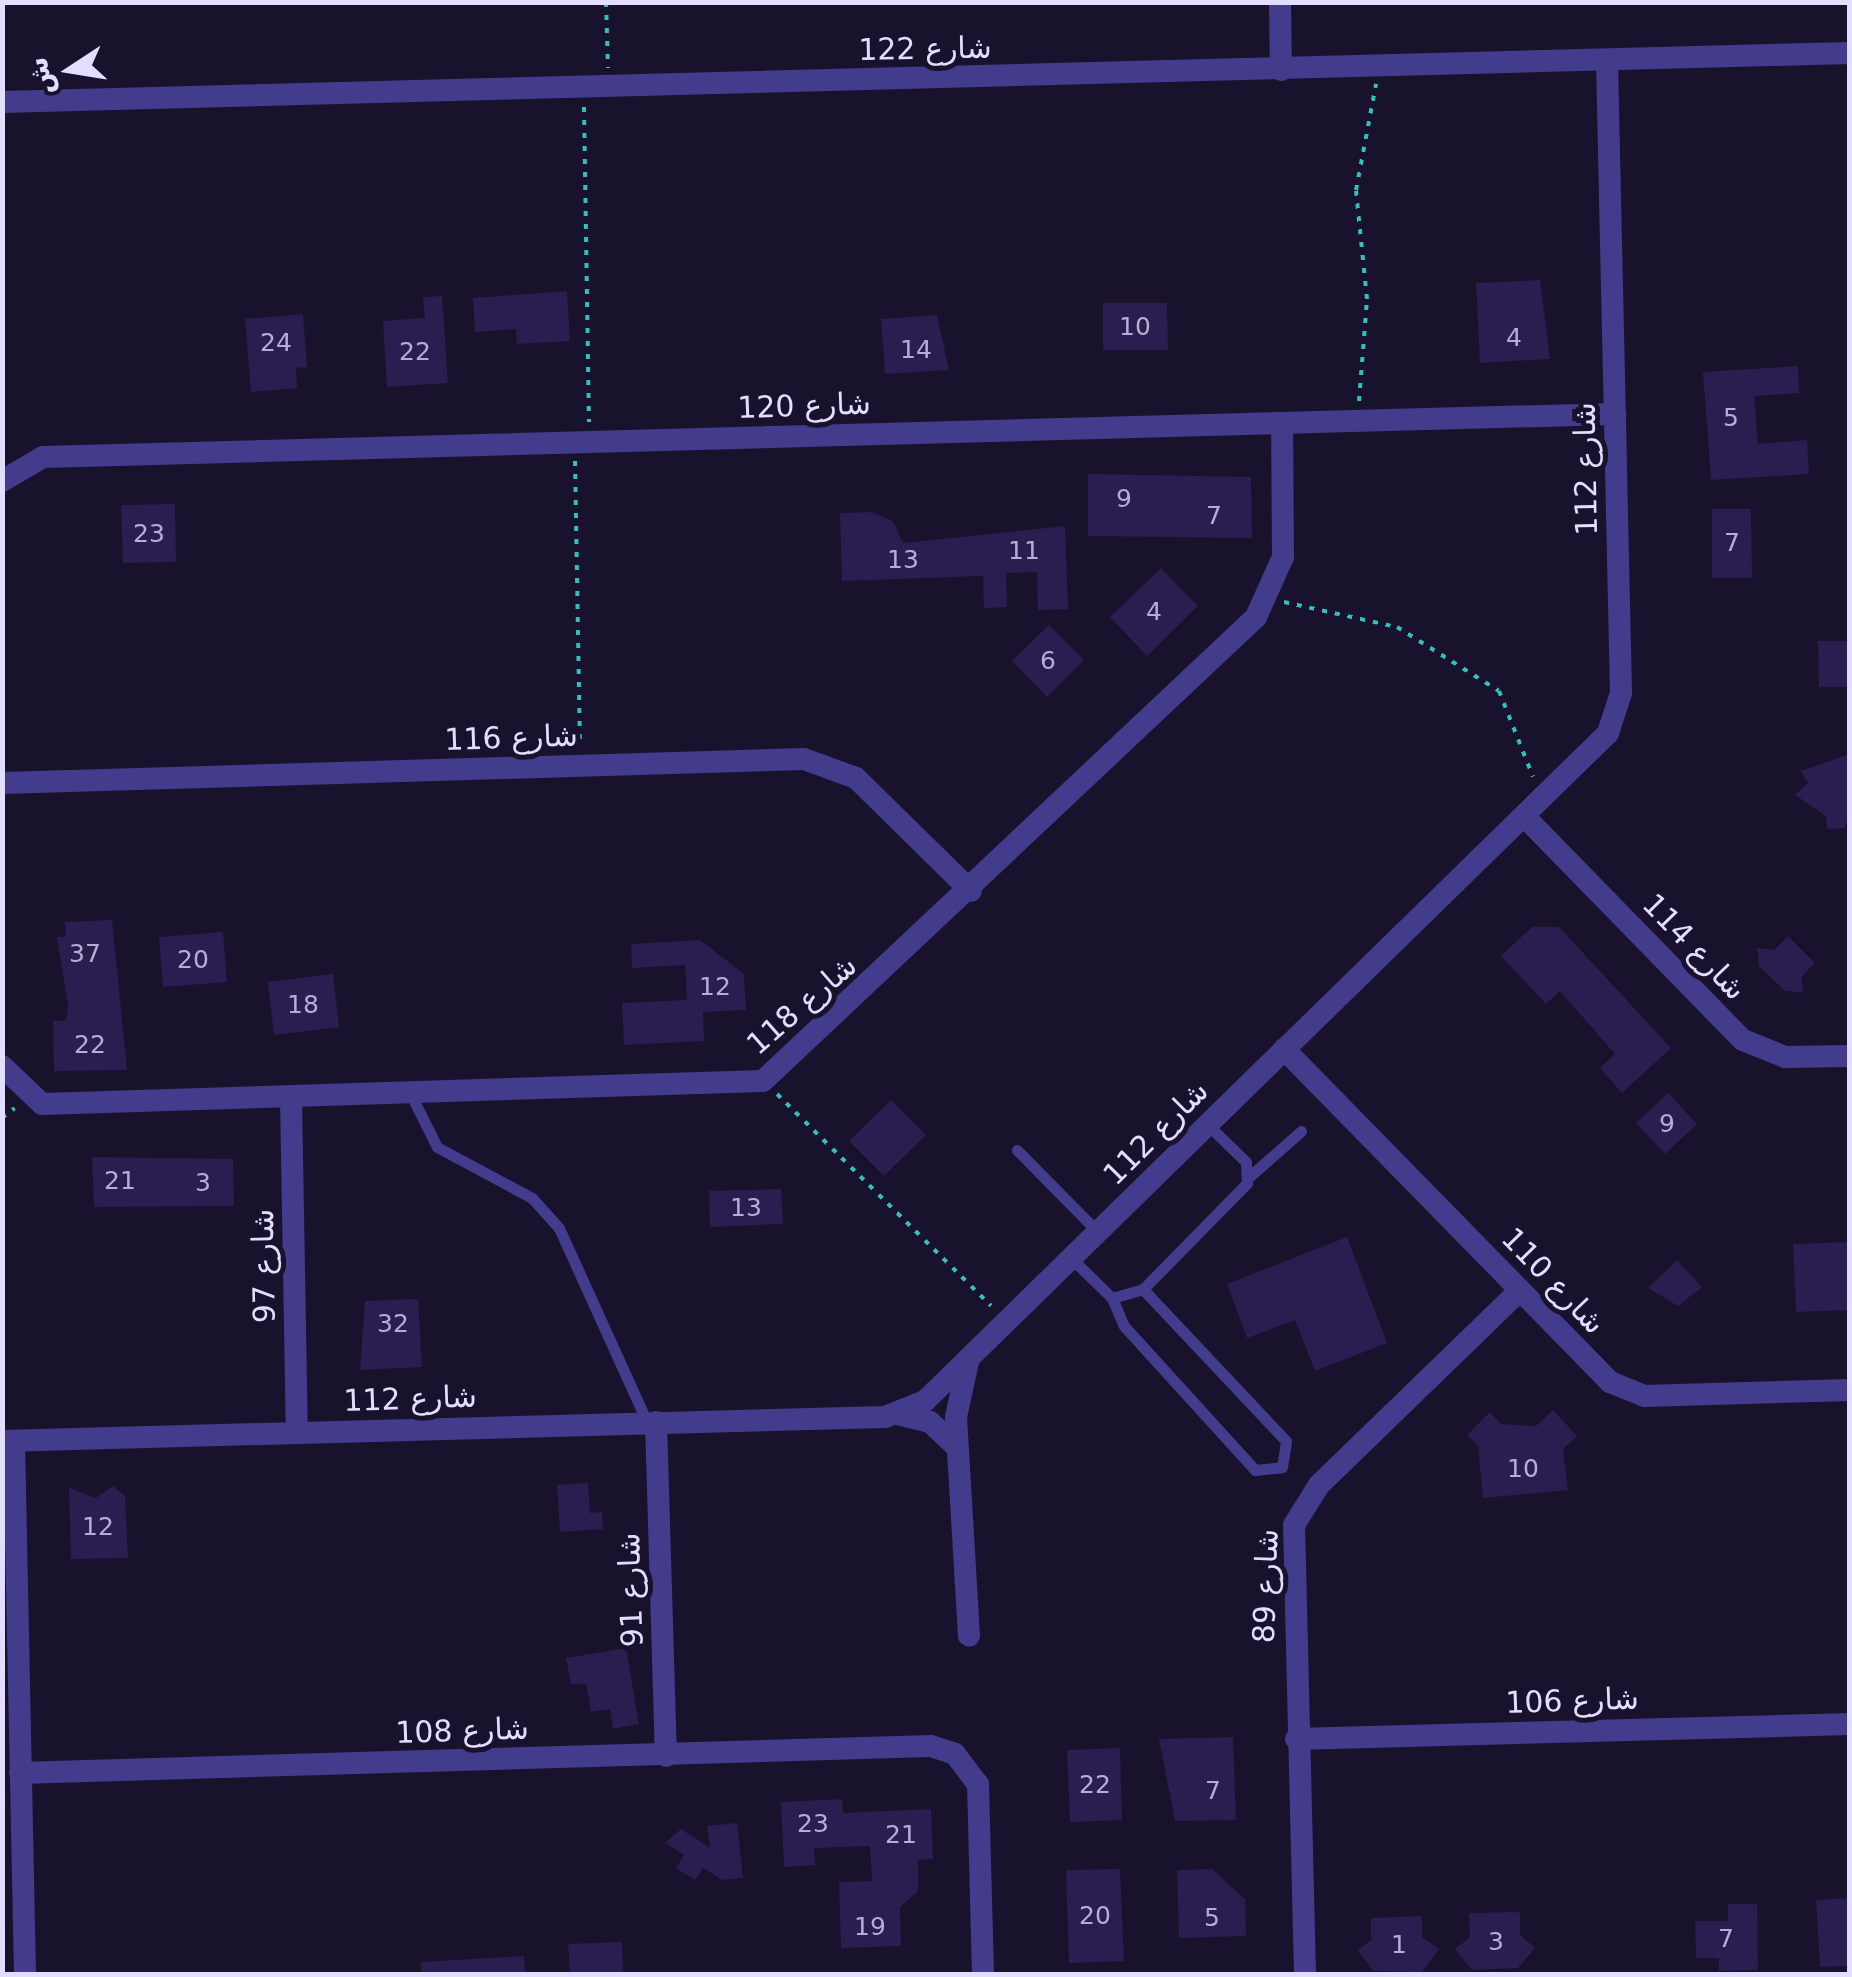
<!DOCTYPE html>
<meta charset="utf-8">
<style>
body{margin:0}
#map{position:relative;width:1852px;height:1977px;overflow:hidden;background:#18122d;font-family:"DejaVu Sans",Vazirmatn,sans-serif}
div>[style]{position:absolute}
.building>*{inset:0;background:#2a1d4f}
.path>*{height:4px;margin-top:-2px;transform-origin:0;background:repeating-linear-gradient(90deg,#30c1bf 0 5px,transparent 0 13px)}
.service>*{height:11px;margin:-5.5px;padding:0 5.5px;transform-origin:5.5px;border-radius:5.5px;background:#433c8c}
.minor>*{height:22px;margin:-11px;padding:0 11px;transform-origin:11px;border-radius:11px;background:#433c8c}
span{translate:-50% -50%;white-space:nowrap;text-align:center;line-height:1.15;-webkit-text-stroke:10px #18122d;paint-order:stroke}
.number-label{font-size:25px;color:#b5aed3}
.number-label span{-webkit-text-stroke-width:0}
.street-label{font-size:30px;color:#e3deff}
.frame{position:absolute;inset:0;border:5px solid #e3deff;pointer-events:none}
.north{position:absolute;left:20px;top:20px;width:100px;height:100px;-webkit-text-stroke:8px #18122d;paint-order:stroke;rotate:258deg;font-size:28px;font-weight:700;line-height:40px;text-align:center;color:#e3deff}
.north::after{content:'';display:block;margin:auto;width:35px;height:45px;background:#e3deff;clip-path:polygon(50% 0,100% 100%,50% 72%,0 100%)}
</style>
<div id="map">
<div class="building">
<i style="clip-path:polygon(1540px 280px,1550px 359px,1480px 363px,1476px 283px)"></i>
<i style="clip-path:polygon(567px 291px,570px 341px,517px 344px,516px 329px,475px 332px,473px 298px)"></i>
<i style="clip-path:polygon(442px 296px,448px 383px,387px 387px,383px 321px,425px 318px,423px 297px)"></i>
<i style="clip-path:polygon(1103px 303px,1167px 303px,1168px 350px,1103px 350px)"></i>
<i style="clip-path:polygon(303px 314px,307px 367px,296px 368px,297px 388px,251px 392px,245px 319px)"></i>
<i style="clip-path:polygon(937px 315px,949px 370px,885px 374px,881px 319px)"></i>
<i style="clip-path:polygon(1798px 366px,1799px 393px,1754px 396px,1758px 444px,1807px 440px,1809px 474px,1711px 480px,1703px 372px)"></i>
<i style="clip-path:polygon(1088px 474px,1251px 477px,1252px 538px,1088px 536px)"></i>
<i style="clip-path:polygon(175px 504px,176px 562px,123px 563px,121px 505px)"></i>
<i style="clip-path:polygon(1712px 509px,1751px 509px,1752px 578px,1712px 578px)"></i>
<i style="clip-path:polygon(872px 512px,893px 521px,903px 543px,1065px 526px,1068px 609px,1038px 610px,1037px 572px,1006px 573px,1007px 607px,984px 608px,983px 576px,842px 581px,840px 513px)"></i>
<i style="clip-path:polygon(1161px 568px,1198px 606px,1147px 656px,1110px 617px)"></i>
<i style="clip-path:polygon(1049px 625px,1084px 660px,1047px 697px,1012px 661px)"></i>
<i style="clip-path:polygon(1818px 641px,1850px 641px,1850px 687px,1819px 687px)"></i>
<i style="clip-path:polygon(1850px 754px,1850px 817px,1844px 828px,1827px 829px,1826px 816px,1795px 795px,1808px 783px,1801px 771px)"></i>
<i style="clip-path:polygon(112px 920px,127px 1070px,54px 1071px,53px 1021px,66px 1021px,68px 1005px,57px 937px,66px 937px,65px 922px)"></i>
<i style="clip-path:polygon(1532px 927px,1559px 927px,1671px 1048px,1622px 1093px,1600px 1068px,1615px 1054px,1560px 991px,1546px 1004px,1501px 956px)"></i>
<i style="clip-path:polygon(223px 932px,227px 982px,163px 987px,159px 937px)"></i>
<i style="clip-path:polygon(1788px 936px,1815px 963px,1801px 977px,1804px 993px,1785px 991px,1759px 966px,1757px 948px,1774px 950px)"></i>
<i style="clip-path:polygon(700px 940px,744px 974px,746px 1010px,703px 1012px,704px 1041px,624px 1045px,622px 1003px,687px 1000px,685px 965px,632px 968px,631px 944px)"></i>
<i style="clip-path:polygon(333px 974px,339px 1027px,274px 1035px,268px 982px)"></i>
<i style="clip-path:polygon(1668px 1093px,1697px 1124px,1665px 1154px,1636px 1123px)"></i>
<i style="clip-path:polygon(891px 1100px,926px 1135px,884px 1176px,849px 1141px)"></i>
<i style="clip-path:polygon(92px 1157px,233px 1159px,234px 1206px,94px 1207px)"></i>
<i style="clip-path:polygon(781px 1189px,783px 1224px,710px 1227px,709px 1191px)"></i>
<i style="clip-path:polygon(1347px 1237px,1387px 1343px,1315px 1371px,1295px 1320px,1247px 1338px,1227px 1284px)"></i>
<i style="clip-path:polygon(1850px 1242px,1850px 1310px,1796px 1312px,1793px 1244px)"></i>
<i style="clip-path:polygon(1677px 1260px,1702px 1287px,1678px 1306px,1648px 1288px)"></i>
<i style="clip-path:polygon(418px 1299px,422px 1367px,360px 1370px,365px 1301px)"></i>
<i style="clip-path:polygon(1553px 1410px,1577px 1436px,1563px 1449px,1568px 1490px,1483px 1498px,1478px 1446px,1467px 1435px,1490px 1412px,1501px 1424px,1536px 1426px)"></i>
<i style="clip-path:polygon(588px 1483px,590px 1513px,602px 1512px,603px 1529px,560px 1532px,557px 1485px)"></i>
<i style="clip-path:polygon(113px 1486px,125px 1496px,128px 1558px,71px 1559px,69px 1488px,96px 1498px)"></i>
<i style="clip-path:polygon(626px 1648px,639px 1724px,613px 1729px,610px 1709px,591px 1712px,586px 1683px,571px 1685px,566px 1658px)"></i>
<i style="clip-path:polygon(1233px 1737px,1236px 1820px,1175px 1821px,1159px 1739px)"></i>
<i style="clip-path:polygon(1120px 1748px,1122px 1820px,1070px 1822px,1067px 1750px)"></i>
<i style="clip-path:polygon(842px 1799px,843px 1813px,931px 1809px,933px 1859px,918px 1860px,918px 1891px,900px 1907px,901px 1946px,841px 1948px,839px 1882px,872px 1881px,870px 1846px,814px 1848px,815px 1865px,784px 1867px,781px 1802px)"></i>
<i style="clip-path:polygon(737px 1823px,743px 1878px,722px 1880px,703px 1868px,695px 1880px,676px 1868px,684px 1855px,665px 1843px,681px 1829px,710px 1848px,707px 1826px)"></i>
<i style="clip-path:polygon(1120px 1869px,1124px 1961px,1069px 1963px,1066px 1870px)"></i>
<i style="clip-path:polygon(1212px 1869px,1245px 1899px,1246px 1936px,1179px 1938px,1177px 1870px)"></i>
<i style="clip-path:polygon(1850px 1898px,1850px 1966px,1820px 1967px,1816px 1900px)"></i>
<i style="clip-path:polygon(1728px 1904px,1757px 1904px,1758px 1970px,1719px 1971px,1719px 1958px,1696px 1958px,1695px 1921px,1728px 1921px)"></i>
<i style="clip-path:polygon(1520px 1912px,1520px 1935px,1535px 1948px,1518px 1968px,1472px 1970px,1455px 1949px,1470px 1937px,1469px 1913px)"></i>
<i style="clip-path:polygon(1422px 1916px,1422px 1937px,1439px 1949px,1422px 1972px,1373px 1971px,1358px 1950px,1371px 1940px,1371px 1918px)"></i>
<i style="clip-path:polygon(622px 1942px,623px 1974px,570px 1974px,568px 1944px)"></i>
<i style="clip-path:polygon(524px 1956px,525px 1974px,421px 1974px,421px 1962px)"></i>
</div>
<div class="path">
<i style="left:606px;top:2px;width:66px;rotate:88.3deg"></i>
<i style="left:584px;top:107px;width:315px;rotate:89.1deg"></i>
<i style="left:1359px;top:401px;width:102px;rotate:-85.5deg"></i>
<i style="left:1367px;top:299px;width:110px;rotate:-95.8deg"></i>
<i style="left:1356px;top:190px;width:108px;rotate:-79.3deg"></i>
<i style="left:575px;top:461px;width:285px;rotate:89deg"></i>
<i style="left:1284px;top:602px;width:116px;rotate:12.5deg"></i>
<i style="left:1397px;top:627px;width:120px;rotate:32.1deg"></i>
<i style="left:1499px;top:691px;width:92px;rotate:68.4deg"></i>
<i style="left:777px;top:1094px;width:301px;rotate:44.7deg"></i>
<i style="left:2px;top:1118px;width:16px;rotate:-38deg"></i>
</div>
<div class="service">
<i style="left:411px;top:1095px;width:58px;rotate:63.4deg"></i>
<i style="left:437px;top:1147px;width:108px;rotate:28.2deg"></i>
<i style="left:532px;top:1198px;width:40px;rotate:48deg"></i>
<i style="left:559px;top:1228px;width:213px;rotate:65.6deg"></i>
<i style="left:1017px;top:1150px;width:115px;rotate:45.4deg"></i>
<i style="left:1250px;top:1176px;width:68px;rotate:-41.4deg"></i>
<i style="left:1072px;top:1259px;width:56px;rotate:44.3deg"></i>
<i style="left:1112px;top:1298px;width:32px;rotate:-16deg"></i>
<i style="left:1143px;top:1289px;width:148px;rotate:-45.5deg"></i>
<i style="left:1247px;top:1183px;width:21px;rotate:-93deg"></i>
<i style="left:1246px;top:1162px;width:54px;rotate:-135.7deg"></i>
<i style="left:1112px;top:1298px;width:30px;rotate:67deg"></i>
<i style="left:1124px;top:1326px;width:195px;rotate:47.7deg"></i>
<i style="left:1255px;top:1470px;width:27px;rotate:-6deg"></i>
<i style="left:1282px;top:1467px;width:26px;rotate:-81deg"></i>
<i style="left:1286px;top:1441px;width:209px;rotate:-133.3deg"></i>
</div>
<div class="minor">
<i style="left:1280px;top:2px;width:68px;rotate:89.2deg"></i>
<i style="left:2px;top:102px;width:1849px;rotate:-1.52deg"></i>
<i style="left:2px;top:481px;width:48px;rotate:-30.3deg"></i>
<i style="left:43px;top:457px;width:1573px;rotate:-1.57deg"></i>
<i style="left:2px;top:783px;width:802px;rotate:-1.71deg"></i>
<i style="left:804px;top:759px;width:55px;rotate:20.1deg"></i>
<i style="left:856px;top:778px;width:161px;rotate:44.5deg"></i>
<i style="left:1526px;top:818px;width:310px;rotate:45.7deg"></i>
<i style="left:1743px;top:1040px;width:45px;rotate:22deg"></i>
<i style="left:1785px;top:1057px;width:65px;rotate:-0.9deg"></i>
<i style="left:1284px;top:1049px;width:466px;rotate:45.6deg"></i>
<i style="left:1610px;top:1382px;width:37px;rotate:22deg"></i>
<i style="left:1644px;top:1396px;width:206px;rotate:-1.7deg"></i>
<i style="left:2px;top:1066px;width:55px;rotate:43.5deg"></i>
<i style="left:42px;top:1104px;width:721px;rotate:-1.83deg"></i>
<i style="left:763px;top:1081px;width:677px;rotate:-43.26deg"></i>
<i style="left:1256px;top:617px;width:66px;rotate:-65.8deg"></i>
<i style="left:1283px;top:557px;width:134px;rotate:-90.4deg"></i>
<i style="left:291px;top:1098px;width:335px;rotate:89deg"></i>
<i style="left:968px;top:1362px;width:56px;rotate:102.3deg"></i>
<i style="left:956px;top:1417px;width:219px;rotate:86.6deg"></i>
<i style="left:898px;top:1414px;width:33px;rotate:14deg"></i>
<i style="left:930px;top:1422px;width:35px;rotate:43deg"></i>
<i style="left:656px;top:1422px;width:334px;rotate:88.3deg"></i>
<i style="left:2px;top:1441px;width:883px;rotate:-1.56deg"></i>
<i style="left:885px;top:1417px;width:43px;rotate:-21.8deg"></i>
<i style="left:925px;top:1401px;width:955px;rotate:-44.36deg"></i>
<i style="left:1608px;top:733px;width:42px;rotate:-72deg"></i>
<i style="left:1621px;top:693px;width:633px;rotate:-91.27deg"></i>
<i style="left:14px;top:1441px;width:533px;rotate:88.82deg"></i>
<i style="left:1296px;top:1739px;width:554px;rotate:-1.55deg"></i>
<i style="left:20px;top:1773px;width:911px;rotate:-1.7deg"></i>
<i style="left:931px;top:1746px;width:25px;rotate:18deg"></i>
<i style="left:955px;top:1754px;width:38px;rotate:53deg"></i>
<i style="left:978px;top:1784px;width:190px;rotate:88.5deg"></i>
<i style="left:1305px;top:1974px;width:449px;rotate:-91.4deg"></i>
<i style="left:1294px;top:1525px;width:47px;rotate:-58deg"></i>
<i style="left:1319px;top:1485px;width:280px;rotate:-44.1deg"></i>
</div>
<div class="number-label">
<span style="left:1135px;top:327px">10</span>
<span style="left:1514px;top:338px">4</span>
<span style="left:276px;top:343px">24</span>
<span style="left:916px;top:350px">14</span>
<span style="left:415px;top:352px">22</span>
<span style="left:1731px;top:418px">5</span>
<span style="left:1124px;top:499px">9</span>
<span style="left:1214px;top:516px">7</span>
<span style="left:149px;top:534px">23</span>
<span style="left:1732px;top:543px">7</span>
<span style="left:1024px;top:551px">11</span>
<span style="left:903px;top:560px">13</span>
<span style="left:1154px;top:612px">4</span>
<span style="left:1048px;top:661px">6</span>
<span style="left:85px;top:954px">37</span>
<span style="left:193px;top:960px">20</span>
<span style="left:715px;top:987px">12</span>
<span style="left:303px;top:1005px">18</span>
<span style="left:90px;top:1045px">22</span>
<span style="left:1667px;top:1124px">9</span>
<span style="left:120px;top:1181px">21</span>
<span style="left:203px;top:1183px">3</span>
<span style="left:746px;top:1208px">13</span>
<span style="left:393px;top:1324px">32</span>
<span style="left:1523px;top:1469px">10</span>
<span style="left:98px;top:1527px">12</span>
<span style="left:1095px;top:1785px">22</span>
<span style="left:1213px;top:1791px">7</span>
<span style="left:813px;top:1824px">23</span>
<span style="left:901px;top:1835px">21</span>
<span style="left:1095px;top:1916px">20</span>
<span style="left:1212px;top:1918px">5</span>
<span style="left:870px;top:1927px">19</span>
<span style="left:1726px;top:1939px">7</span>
<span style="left:1496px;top:1942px">3</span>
<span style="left:1399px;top:1945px">1</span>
</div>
<div class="street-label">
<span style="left:925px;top:49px;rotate:-1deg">شارع 122</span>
<span style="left:804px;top:406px;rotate:-2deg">شارع 120</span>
<span style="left:1586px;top:469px;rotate:-91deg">شارع 112</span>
<span style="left:511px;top:738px;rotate:-2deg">شارع 116</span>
<span style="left:1694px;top:947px;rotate:46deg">شارع 114</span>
<span style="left:802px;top:1005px;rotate:-41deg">شارع 118</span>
<span style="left:1156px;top:1133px;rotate:-45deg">شارع 112</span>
<span style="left:264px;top:1266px;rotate:-91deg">شارع 97</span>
<span style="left:1553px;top:1281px;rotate:46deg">شارع 110</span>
<span style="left:410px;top:1399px;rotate:-2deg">شارع 112</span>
<span style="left:1266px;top:1586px;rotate:-88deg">شارع 89</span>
<span style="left:631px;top:1590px;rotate:-92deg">شارع 91</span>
<span style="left:1572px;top:1701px;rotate:-2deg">شارع 106</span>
<span style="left:462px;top:1731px;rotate:-2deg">شارع 108</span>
</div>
<div class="frame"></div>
<div class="north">ش</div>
</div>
